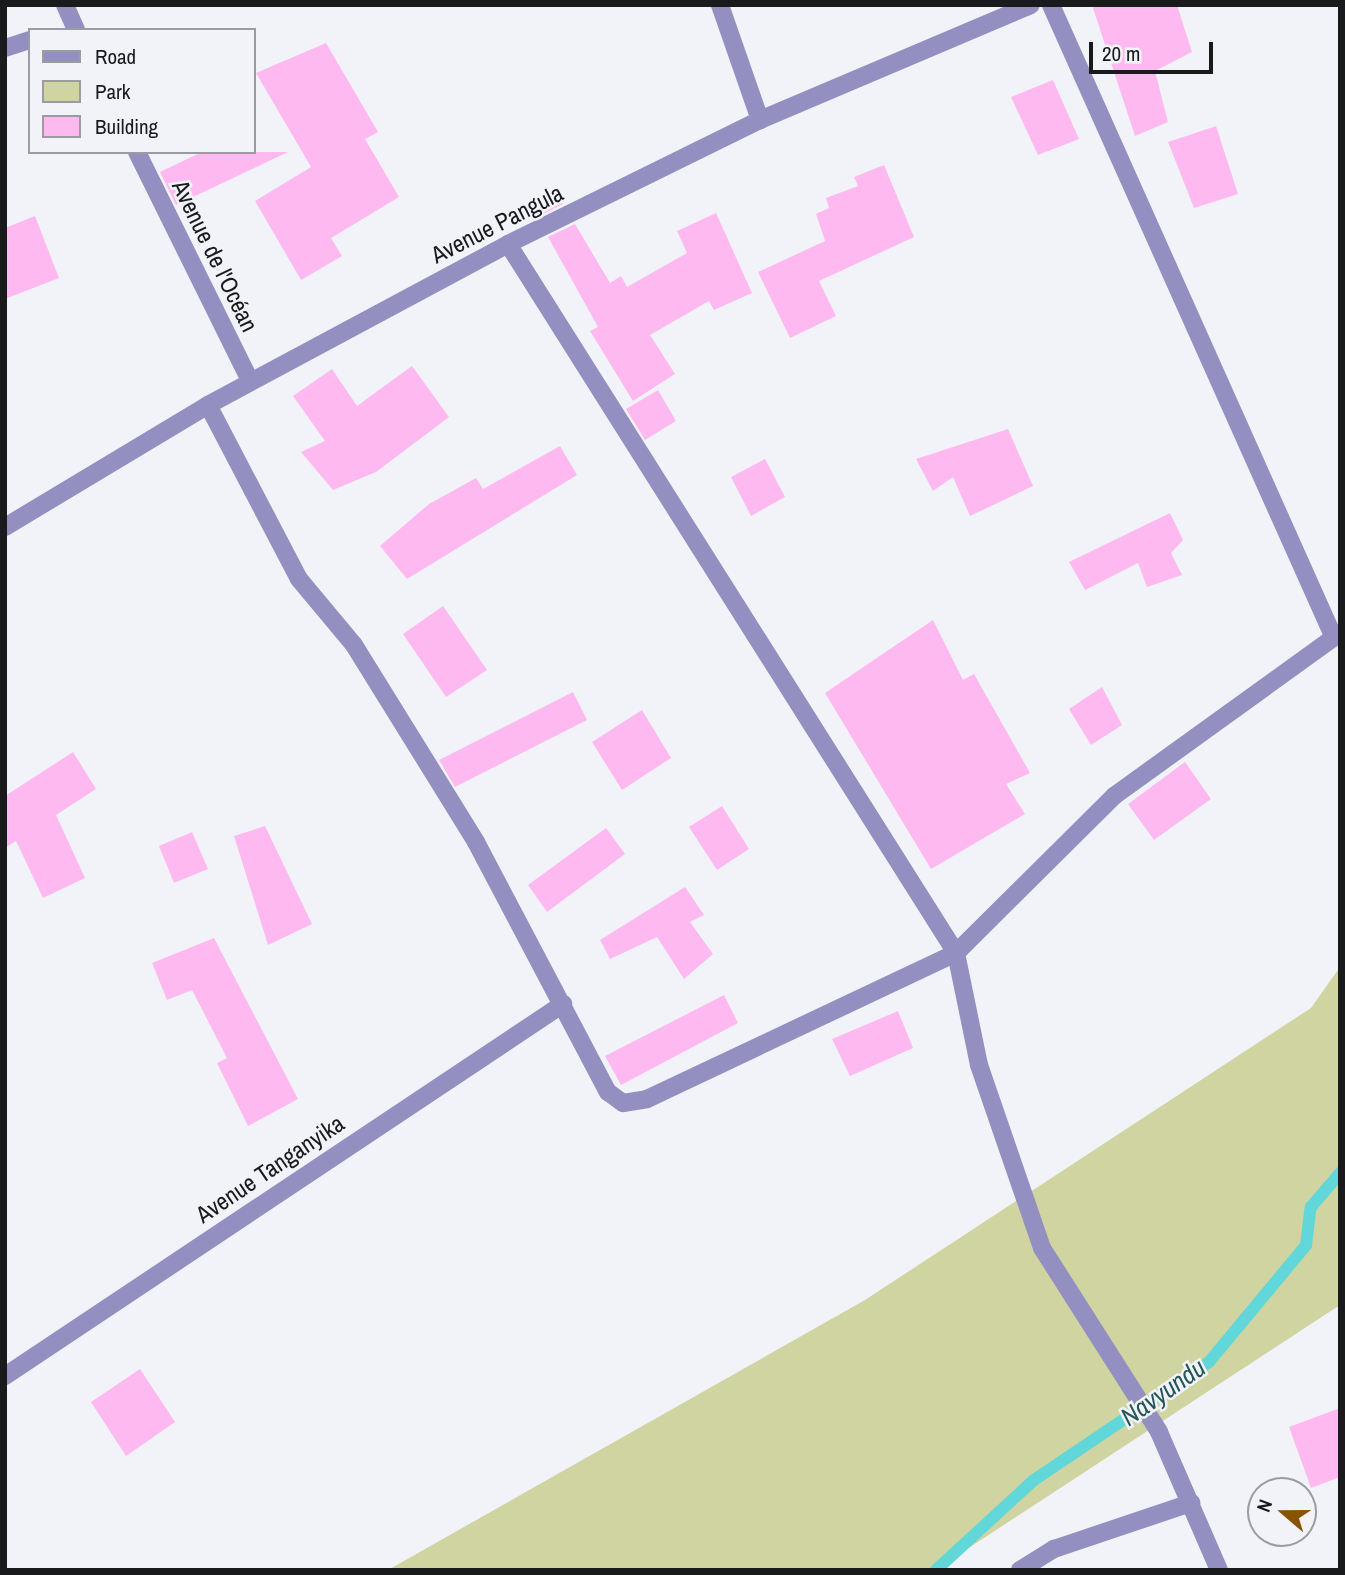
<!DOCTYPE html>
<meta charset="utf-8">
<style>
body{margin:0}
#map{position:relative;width:1345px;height:1575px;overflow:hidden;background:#f2f2f9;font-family:"Archivo Narrow",sans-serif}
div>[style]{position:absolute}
.green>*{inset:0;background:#cfd4a0}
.stream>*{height:12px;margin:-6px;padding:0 6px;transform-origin:6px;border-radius:6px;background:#62d7da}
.building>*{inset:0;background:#febaf0}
.minor>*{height:18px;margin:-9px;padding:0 9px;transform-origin:9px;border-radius:9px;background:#948fc1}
span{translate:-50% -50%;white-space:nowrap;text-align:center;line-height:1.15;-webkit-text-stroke:5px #f2f2f9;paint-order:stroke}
.street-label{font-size:24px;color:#191a1c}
.water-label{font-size:26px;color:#245758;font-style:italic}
.frame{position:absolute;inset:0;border:7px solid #191a1c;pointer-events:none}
.legend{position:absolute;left:28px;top:28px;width:228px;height:126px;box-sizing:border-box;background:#f2f2f9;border:2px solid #9b9ca1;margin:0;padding:9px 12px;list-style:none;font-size:21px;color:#191a1c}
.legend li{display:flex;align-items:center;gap:14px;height:35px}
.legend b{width:35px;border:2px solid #9b9ca1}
.north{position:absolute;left:1247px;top:1477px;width:70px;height:70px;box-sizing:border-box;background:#f2f2f9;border:2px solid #9b9ca1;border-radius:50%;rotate:290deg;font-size:19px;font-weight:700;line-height:28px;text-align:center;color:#191a1c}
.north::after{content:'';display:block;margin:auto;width:24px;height:32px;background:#895301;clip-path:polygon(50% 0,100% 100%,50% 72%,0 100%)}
.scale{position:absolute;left:1089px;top:42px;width:124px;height:32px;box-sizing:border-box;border:4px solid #191a1c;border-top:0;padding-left:9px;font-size:21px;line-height:24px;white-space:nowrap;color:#191a1c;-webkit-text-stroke:5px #f2f2f9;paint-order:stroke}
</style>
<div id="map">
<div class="green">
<i style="clip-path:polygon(1340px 967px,1340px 1305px,935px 1570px,388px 1570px,865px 1300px,1311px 1008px)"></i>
</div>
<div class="stream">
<i style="left:936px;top:1570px;width:133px;rotate:-42.6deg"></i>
<i style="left:1034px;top:1480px;width:211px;rotate:-34deg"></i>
<i style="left:1209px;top:1362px;width:152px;rotate:-50.3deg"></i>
<i style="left:1306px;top:1245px;width:38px;rotate:-83deg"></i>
<i style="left:1311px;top:1207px;width:45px;rotate:-49.5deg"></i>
</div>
<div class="building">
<i style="clip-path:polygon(1092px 5px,1177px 5px,1192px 52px,1155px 71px,1168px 122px,1135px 136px)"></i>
<i style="clip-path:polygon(326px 43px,378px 132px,365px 139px,399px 197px,331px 238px,342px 256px,301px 280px,255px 201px,311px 167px,256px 73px)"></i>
<i style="clip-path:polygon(1053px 80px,1079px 139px,1038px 155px,1011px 97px)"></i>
<i style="clip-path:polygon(1216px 126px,1238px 194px,1194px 208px,1168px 142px)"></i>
<i style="clip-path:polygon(202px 152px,288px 152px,176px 205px,160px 172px)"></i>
<i style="clip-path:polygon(884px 165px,914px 237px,819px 281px,836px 316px,790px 338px,758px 272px,825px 241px,816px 214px,829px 208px,826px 198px,858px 186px,854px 177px)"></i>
<i style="clip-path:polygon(557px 194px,563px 204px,537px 217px,532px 208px)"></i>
<i style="clip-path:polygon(716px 213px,752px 293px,714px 310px,709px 301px,650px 335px,675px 374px,633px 401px,590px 331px,598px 327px,548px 237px,575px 224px,610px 283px,621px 276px,627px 287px,687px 253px,677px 231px)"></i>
<i style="clip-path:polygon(35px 216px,59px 278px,5px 299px,5px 228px)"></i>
<i style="clip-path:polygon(412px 366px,449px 417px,376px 472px,333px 490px,301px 452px,325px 441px,293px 396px,332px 369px,357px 406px)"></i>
<i style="clip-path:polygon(658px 390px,676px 421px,645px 440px,626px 409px)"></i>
<i style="clip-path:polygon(1008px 429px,1033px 486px,970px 516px,953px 477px,933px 491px,916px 459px)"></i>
<i style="clip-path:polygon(560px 446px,577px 475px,407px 579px,380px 546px,429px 504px,476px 478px,483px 489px)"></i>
<i style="clip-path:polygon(765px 459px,785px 497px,751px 516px,731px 477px)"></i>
<i style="clip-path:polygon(1170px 513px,1183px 540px,1171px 553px,1182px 575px,1147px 587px,1138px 563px,1085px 590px,1069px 562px)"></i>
<i style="clip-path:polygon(443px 606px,487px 670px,446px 697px,403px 634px)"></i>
<i style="clip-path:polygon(933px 620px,963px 680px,974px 674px,1030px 773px,1006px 784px,1025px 814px,931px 869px,825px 693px)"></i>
<i style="clip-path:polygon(1102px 687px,1122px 725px,1091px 745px,1069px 709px)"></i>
<i style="clip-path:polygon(573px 692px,587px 720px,455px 787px,439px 760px)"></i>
<i style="clip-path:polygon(642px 710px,671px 758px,622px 790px,592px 742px)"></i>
<i style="clip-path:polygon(73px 752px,96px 789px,56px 815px,85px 878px,43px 898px,16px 841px,5px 848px,5px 796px)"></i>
<i style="clip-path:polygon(1185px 762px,1211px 799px,1154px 840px,1128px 804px)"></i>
<i style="clip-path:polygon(722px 806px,749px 849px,717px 870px,689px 827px)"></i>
<i style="clip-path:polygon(265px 826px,312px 924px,268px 945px,234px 836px)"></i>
<i style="clip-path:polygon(606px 828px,625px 854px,547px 912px,528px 885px)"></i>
<i style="clip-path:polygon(192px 832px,208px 869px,174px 883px,159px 846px)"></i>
<i style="clip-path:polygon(685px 887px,704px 915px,690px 922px,713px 954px,684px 979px,657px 937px,610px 959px,600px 940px)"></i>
<i style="clip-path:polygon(214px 938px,298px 1099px,248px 1126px,217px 1063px,227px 1058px,192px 990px,167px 1000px,152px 963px)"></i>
<i style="clip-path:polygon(724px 995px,738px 1023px,621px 1085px,605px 1056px)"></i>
<i style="clip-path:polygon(898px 1011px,913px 1048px,850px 1076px,832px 1039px)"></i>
<i style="clip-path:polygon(140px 1369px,175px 1422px,126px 1456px,91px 1402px)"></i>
<i style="clip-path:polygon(1340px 1408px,1340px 1477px,1311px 1488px,1289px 1427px)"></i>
</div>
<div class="minor">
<i style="left:65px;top:5px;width:27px;rotate:66deg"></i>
<i style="left:720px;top:5px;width:122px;rotate:70.8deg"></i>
<i style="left:1051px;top:5px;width:693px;rotate:65.91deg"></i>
<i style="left:5px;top:48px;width:26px;rotate:-18deg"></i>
<i style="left:137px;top:152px;width:255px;rotate:63.7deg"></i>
<i style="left:508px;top:244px;width:839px;rotate:57.71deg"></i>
<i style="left:956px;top:953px;width:114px;rotate:78.4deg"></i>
<i style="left:979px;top:1065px;width:194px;rotate:71deg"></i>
<i style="left:1042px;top:1248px;width:218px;rotate:57.5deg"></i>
<i style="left:1159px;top:1432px;width:150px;rotate:66.5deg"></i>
<i style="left:208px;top:405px;width:196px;rotate:62.4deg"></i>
<i style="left:299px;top:579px;width:86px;rotate:50.2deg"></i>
<i style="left:354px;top:645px;width:232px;rotate:58.2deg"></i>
<i style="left:476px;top:842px;width:283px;rotate:62.2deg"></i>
<i style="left:608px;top:1092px;width:19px;rotate:36deg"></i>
<i style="left:623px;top:1103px;width:24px;rotate:-9deg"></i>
<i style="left:647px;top:1099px;width:342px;rotate:-25.3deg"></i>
<i style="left:956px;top:953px;width:223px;rotate:-44.8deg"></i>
<i style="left:1114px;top:796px;width:279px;rotate:-35.8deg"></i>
<i style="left:5px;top:527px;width:237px;rotate:-31deg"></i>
<i style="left:208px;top:405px;width:340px;rotate:-28.2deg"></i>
<i style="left:508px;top:244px;width:281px;rotate:-26.2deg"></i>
<i style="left:760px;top:120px;width:294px;rotate:-23deg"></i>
<i style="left:5px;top:1376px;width:671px;rotate:-33.69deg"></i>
<i style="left:1020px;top:1570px;width:40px;rotate:-32deg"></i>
<i style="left:1054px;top:1549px;width:145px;rotate:-18.6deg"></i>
</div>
<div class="street-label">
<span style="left:497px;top:224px;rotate:-27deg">Avenue Pangula</span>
<span style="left:215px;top:256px;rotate:64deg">Avenue de l'Océan</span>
<span style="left:270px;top:1169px;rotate:-34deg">Avenue Tanganyika</span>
</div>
<div class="water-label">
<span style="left:1163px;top:1392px;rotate:-35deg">Navyundu</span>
</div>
<div class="frame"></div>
<ul class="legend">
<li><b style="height:9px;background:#948fc1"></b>Road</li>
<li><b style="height:19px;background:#cfd4a0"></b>Park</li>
<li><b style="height:19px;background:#febaf0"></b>Building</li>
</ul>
<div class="north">N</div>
<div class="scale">20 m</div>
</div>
